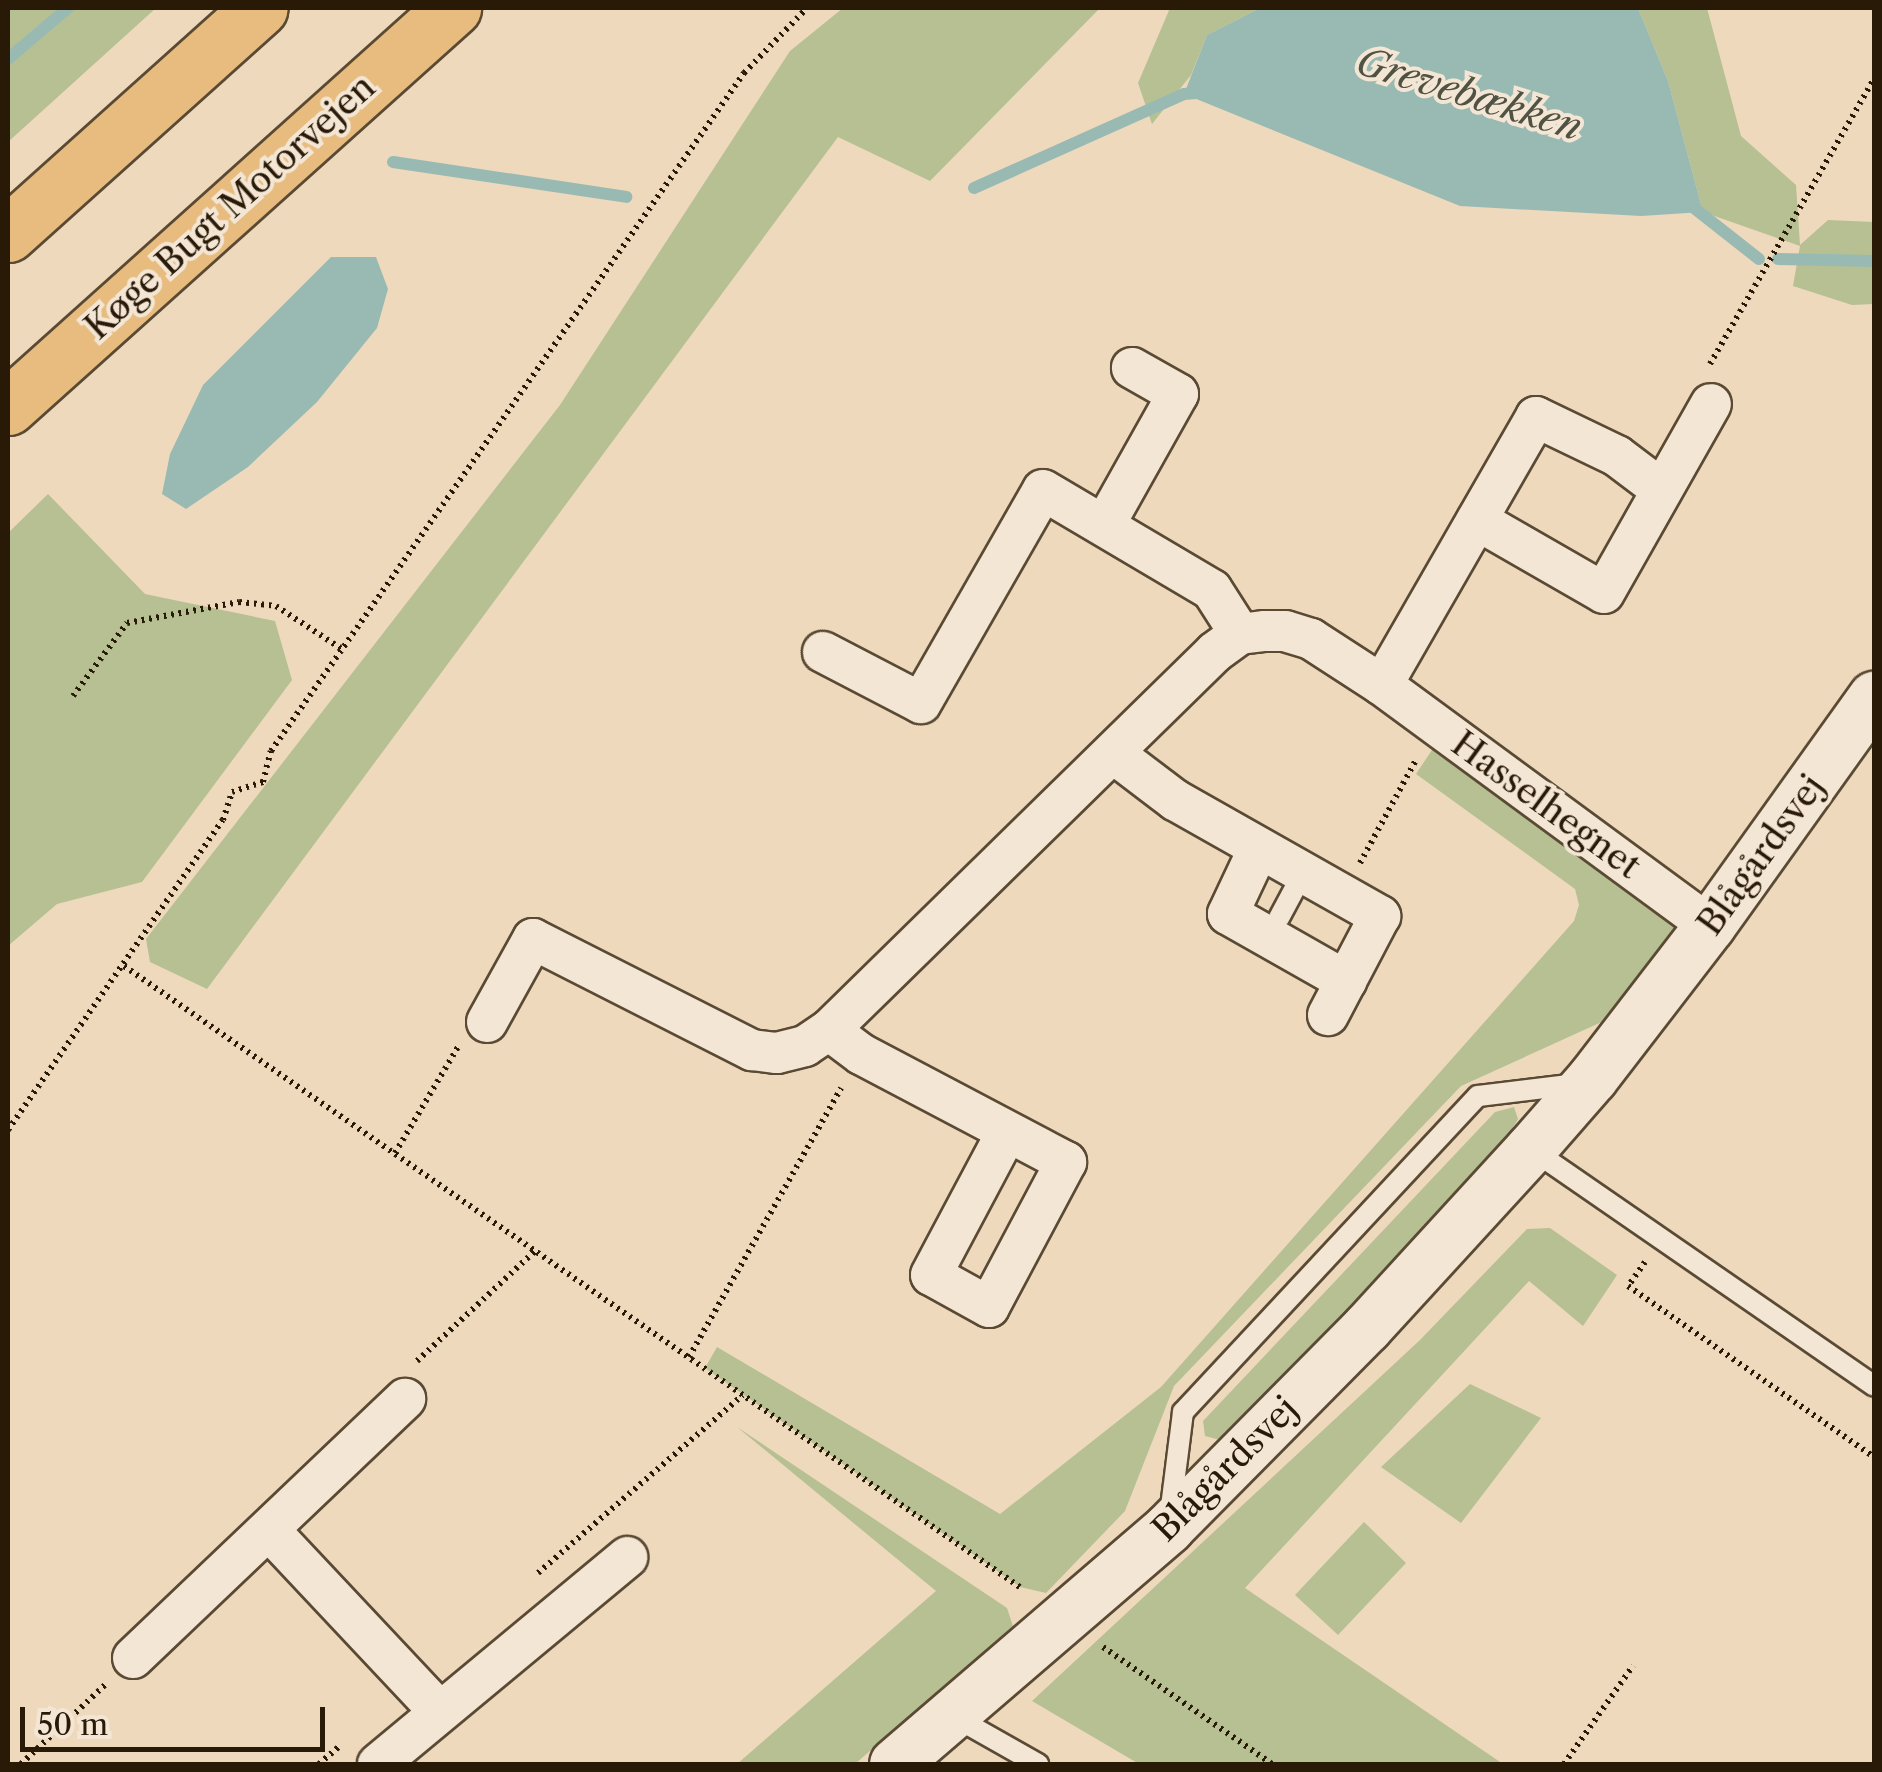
<!DOCTYPE html>
<meta charset="utf-8">
<style>
body{margin:0}
#map{position:relative;width:1882px;height:1772px;overflow:hidden;background:#eed9bd;font-family:"Libre Caslon Text",serif}
div>[style]{position:absolute}
.green>*{inset:0;background:#b6c093}
.water>*{inset:0;background:#99bab2}
.stream>*{height:12px;margin:-6px;padding:0 6px;transform-origin:6px;border-radius:6px;background:#99bab2}
.path>*{height:6px;margin-top:-3px;transform-origin:0;background:repeating-linear-gradient(90deg,#281a07 0 2.5px,transparent 0 7.5px)}
.roads{filter:drop-shadow(2px 0 #5a4a34) drop-shadow(-2px 0 #5a4a34) drop-shadow(0 2px #5a4a34) drop-shadow(0 -2px #5a4a34)}
.service>*{height:20px;margin:-10px;padding:0 10px;transform-origin:10px;border-radius:10px;background:#f4e6d4}
.minor>*{height:40px;margin:-20px;padding:0 20px;transform-origin:20px;border-radius:20px;background:#f4e6d4}
.tertiary>*{height:50px;margin:-25px;padding:0 25px;transform-origin:25px;border-radius:25px;background:#f4e6d4}
.motorway>*{height:55px;margin:-27.5px;padding:0 27.5px;transform-origin:27.5px;border-radius:27.5px;background:#e7bc7e}
span{translate:-50% -50%;white-space:nowrap;text-align:center;line-height:1.15;-webkit-text-stroke:8px #f4e6d4;paint-order:stroke}
.street-label{font-size:35px;color:#281a07}
.water-label{font-size:38px;color:#505243;font-style:italic}
.frame{position:absolute;inset:0;border:10px solid #281a07;pointer-events:none}
.scale{position:absolute;left:20px;top:1707px;width:305px;height:45px;box-sizing:border-box;border:5px solid #281a07;border-top:0;padding-left:12px;font-size:30px;line-height:35px;white-space:nowrap;color:#281a07;-webkit-text-stroke:8px #f4e6d4;paint-order:stroke}
</style>
<div id="map">
<div class="green">
<i style="clip-path:polygon(8px 8px,156px 8px,8px 142px)"></i>
<i style="clip-path:polygon(843px 8px,1100px 8px,930px 181px,838px 137px,207px 989px,150px 962px,146px 939px,560px 405px,790px 51px)"></i>
<i style="clip-path:polygon(1170px 8px,1260px 8px,1207px 35px,1191px 75px,1152px 124px,1138px 83px)"></i>
<i style="clip-path:polygon(1638px 8px,1707px 8px,1741px 136px,1796px 185px,1800px 245px,1828px 220px,1874px 222px,1874px 304px,1852px 305px,1793px 286px,1800px 246px,1703px 212px,1668px 81px)"></i>
<i style="clip-path:polygon(48px 494px,145px 594px,275px 621px,292px 680px,142px 882px,57px 904px,8px 946px,8px 533px)"></i>
<i style="clip-path:polygon(1436px 744px,1674px 920px,1674px 936px,1606px 1020px,1461px 1086px,1174px 1386px,1125px 1511px,1046px 1593px,1020px 1587px,705px 1368px,717px 1347px,1000px 1514px,1161px 1387px,1574px 921px,1579px 905px,1575px 889px,1416px 774px)"></i>
<i style="clip-path:polygon(1514px 1107px,1518px 1119px,1511px 1131px,1385px 1271px,1220px 1440px,1205px 1436px,1203px 1421px,1495px 1112px)"></i>
<i style="clip-path:polygon(1550px 1228px,1617px 1275px,1583px 1326px,1529px 1281px,1245px 1588px,1503px 1764px,1139px 1764px,1032px 1701px,1420px 1340px,1527px 1229px)"></i>
<i style="clip-path:polygon(1470px 1384px,1541px 1418px,1461px 1523px,1381px 1467px)"></i>
<i style="clip-path:polygon(737px 1427px,1007px 1608px,1013px 1626px,855px 1764px,737px 1764px,936px 1591px)"></i>
<i style="clip-path:polygon(1364px 1522px,1406px 1563px,1338px 1635px,1295px 1595px)"></i>
</div>
<div class="water">
<i style="clip-path:polygon(1260px 8px,1638px 8px,1668px 81px,1703px 212px,1641px 216px,1460px 206px,1184px 94px,1207px 35px)"></i>
<i style="clip-path:polygon(331px 257px,376px 257px,388px 289px,377px 328px,317px 402px,248px 467px,186px 509px,162px 494px,170px 454px,203px 385px)"></i>
</div>
<div class="stream">
<i style="left:8px;top:59px;width:79px;rotate:-40.4deg"></i>
<i style="left:393px;top:162px;width:236px;rotate:8.5deg"></i>
<i style="left:974px;top:188px;width:230px;rotate:-24.1deg"></i>
<i style="left:1184px;top:94px;width:12px;rotate:-5deg"></i>
<i style="left:1689px;top:204px;width:89px;rotate:38.2deg"></i>
<i style="left:1778px;top:259px;width:96px;rotate:1.2deg"></i>
</div>
<div class="path">
<i style="left:1710px;top:364px;width:329px;rotate:-60.1deg"></i>
<i style="left:73px;top:696px;width:91px;rotate:-53.5deg"></i>
<i style="left:127px;top:623px;width:114px;rotate:-10.6deg"></i>
<i style="left:239px;top:602px;width:37px;rotate:6deg"></i>
<i style="left:276px;top:606px;width:79px;rotate:33.1deg"></i>
<i style="left:1360px;top:863px;width:117px;rotate:-61.5deg"></i>
<i style="left:124px;top:966px;width:1090px;rotate:34.73deg"></i>
<i style="left:8px;top:1130px;width:377px;rotate:-55.3deg"></i>
<i style="left:223px;top:820px;width:29px;rotate:-72deg"></i>
<i style="left:232px;top:792px;width:33px;rotate:-18deg"></i>
<i style="left:263px;top:782px;width:32px;rotate:-76deg"></i>
<i style="left:271px;top:751px;width:827px;rotate:-55.1deg"></i>
<i style="left:744px;top:73px;width:91px;rotate:-45.9deg"></i>
<i style="left:395px;top:1153px;width:123px;rotate:-59.3deg"></i>
<i style="left:1645px;top:1262px;width:29px;rotate:125deg"></i>
<i style="left:1628px;top:1286px;width:300px;rotate:34.8deg"></i>
<i style="left:689px;top:1357px;width:309px;rotate:-60.5deg"></i>
<i style="left:417px;top:1361px;width:161px;rotate:-43deg"></i>
<i style="left:538px;top:1573px;width:271px;rotate:-41deg"></i>
<i style="left:1103px;top:1647px;width:206px;rotate:34.7deg"></i>
<i style="left:21px;top:1764px;width:118px;rotate:-43.3deg"></i>
<i style="left:319px;top:1764px;width:28px;rotate:-41deg"></i>
<i style="left:1564px;top:1764px;width:120px;rotate:-54.9deg"></i>
</div>
<div class="roads">
<div class="service">
<i style="left:1279px;top:918px;width:51px;rotate:-61.9deg"></i>
<i style="left:1531px;top:1149px;width:417px;rotate:34.6deg"></i>
<i style="left:1170px;top:1515px;width:104px;rotate:-82.8deg"></i>
<i style="left:1183px;top:1412px;width:432px;rotate:-47deg"></i>
<i style="left:1478px;top:1096px;width:100px;rotate:-6.9deg"></i>
<i style="left:953px;top:1716px;width:98px;rotate:29.5deg"></i>
</div>
<div class="minor">
<i style="left:1477px;top:520px;width:146px;rotate:29.9deg"></i>
<i style="left:1604px;top:593px;width:217px;rotate:-60.5deg"></i>
<i style="left:1105px;top:524px;width:149px;rotate:-60.7deg"></i>
<i style="left:1178px;top:394px;width:53px;rotate:-150.5deg"></i>
<i style="left:823px;top:652px;width:110px;rotate:27.5deg"></i>
<i style="left:921px;top:703px;width:245px;rotate:-60.2deg"></i>
<i style="left:1043px;top:490px;width:196px;rotate:30.6deg"></i>
<i style="left:1212px;top:590px;width:52px;rotate:57.5deg"></i>
<i style="left:1382px;top:685px;width:309px;rotate:-60.1deg"></i>
<i style="left:1536px;top:417px;width:90px;rotate:25.7deg"></i>
<i style="left:1617px;top:456px;width:56px;rotate:37.1deg"></i>
<i style="left:1113px;top:753px;width:78px;rotate:37.2deg"></i>
<i style="left:1175px;top:800px;width:236px;rotate:29.5deg"></i>
<i style="left:1380px;top:916px;width:112px;rotate:117.7deg"></i>
<i style="left:1259px;top:848px;width:73px;rotate:115.2deg"></i>
<i style="left:1228px;top:914px;width:136px;rotate:29.6deg"></i>
<i style="left:487px;top:1022px;width:95px;rotate:-61deg"></i>
<i style="left:533px;top:939px;width:246px;rotate:26.9deg"></i>
<i style="left:752px;top:1050px;width:25px;rotate:7deg"></i>
<i style="left:777px;top:1053px;width:29px;rotate:-14deg"></i>
<i style="left:805px;top:1046px;width:29px;rotate:-34deg"></i>
<i style="left:829px;top:1030px;width:540px;rotate:-44.4deg"></i>
<i style="left:1215px;top:652px;width:31px;rotate:-36deg"></i>
<i style="left:1240px;top:634px;width:25px;rotate:-7deg"></i>
<i style="left:1265px;top:631px;width:20px"></i>
<i style="left:1285px;top:631px;width:27px;rotate:17deg"></i>
<i style="left:1311px;top:639px;width:85px;rotate:32.9deg"></i>
<i style="left:1382px;top:685px;width:407px;rotate:36.3deg"></i>
<i style="left:829px;top:1030px;width:40px;rotate:37deg"></i>
<i style="left:861px;top:1054px;width:232px;rotate:27.8deg"></i>
<i style="left:1066px;top:1162px;width:164px;rotate:118deg"></i>
<i style="left:989px;top:1307px;width:66px;rotate:-151.1deg"></i>
<i style="left:931px;top:1275px;width:162px;rotate:-62deg"></i>
<i style="left:269px;top:1530px;width:248px;rotate:46.8deg"></i>
<i style="left:133px;top:1658px;width:376px;rotate:-43.6deg"></i>
<i style="left:378px;top:1764px;width:324px;rotate:-39.7deg"></i>
</div>
<div class="tertiary">
<i style="left:895px;top:1764px;width:362px;rotate:-40.7deg"></i>
<i style="left:1169px;top:1528px;width:281px;rotate:-45.3deg"></i>
<i style="left:1367px;top:1328px;width:243px;rotate:-47.5deg"></i>
<i style="left:1531px;top:1149px;width:94px;rotate:-48.9deg"></i>
<i style="left:1593px;top:1078px;width:192px;rotate:-52.4deg"></i>
<i style="left:1710px;top:926px;width:282px;rotate:-54.4deg"></i>
</div>
<div class="motorway">
<i style="left:8px;top:234px;width:338px;rotate:-41.9deg"></i>
<i style="left:8px;top:407px;width:598px;rotate:-41.88deg"></i>
</div>
</div>
<div class="street-label">
<span style="left:230px;top:207px;rotate:-42deg">Køge Bugt Motorvejen</span>
<span style="left:1546px;top:805px;rotate:36deg">Hasselhegnet</span>
<span style="left:1761px;top:855px;rotate:-54deg">Blågårdsvej</span>
<span style="left:1225px;top:1469px;rotate:-45deg">Blågårdsvej</span>
</div>
<div class="water-label">
<span style="left:1469px;top:94px;rotate:17deg">Grevebækken</span>
</div>
<div class="frame"></div>
<div class="scale">50 m</div>
</div>
